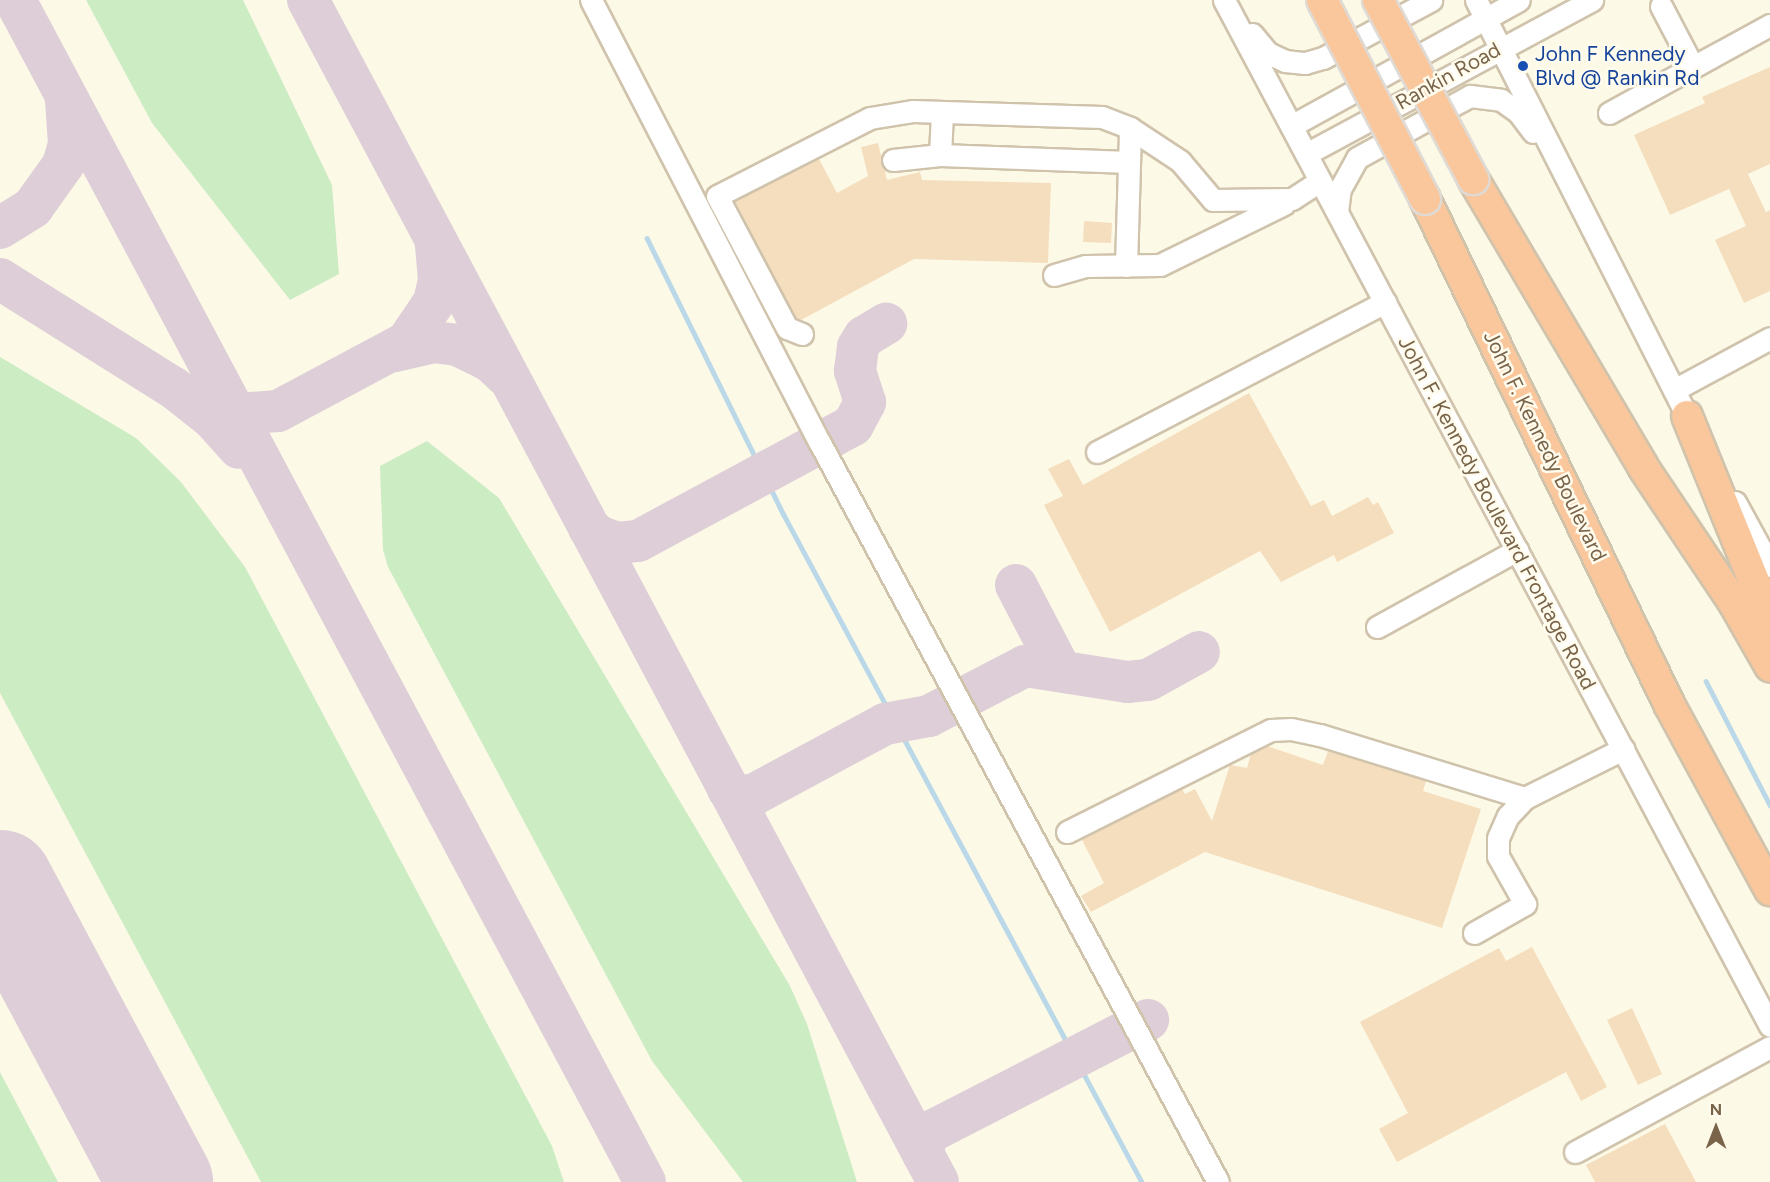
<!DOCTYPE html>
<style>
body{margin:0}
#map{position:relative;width:1770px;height:1182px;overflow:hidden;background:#fdf9e7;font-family:Figtree,sans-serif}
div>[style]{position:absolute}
.green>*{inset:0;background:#ccecc4}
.stream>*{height:4.5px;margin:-2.25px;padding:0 2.25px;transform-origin:2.25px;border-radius:2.25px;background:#bad8e8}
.taxiway>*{height:42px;margin:-21px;padding:0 21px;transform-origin:21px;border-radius:21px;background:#deced8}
.runway>*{height:105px;margin:-52.5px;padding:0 52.5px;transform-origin:52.5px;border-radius:52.5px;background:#deced8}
.building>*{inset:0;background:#f4debd}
.roads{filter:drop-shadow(2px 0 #d0c3ac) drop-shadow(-2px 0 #d0c3ac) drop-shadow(0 2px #d0c3ac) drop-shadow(0 -2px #d0c3ac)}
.minor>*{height:21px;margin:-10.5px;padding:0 10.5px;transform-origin:10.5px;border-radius:10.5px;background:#fff}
.highway>*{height:30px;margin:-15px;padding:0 15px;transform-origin:15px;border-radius:15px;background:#fac79c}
.bridges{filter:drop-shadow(2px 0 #dfdad4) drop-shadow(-2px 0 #dfdad4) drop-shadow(0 2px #dfdad4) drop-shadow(0 -2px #dfdad4)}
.highway-bridge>*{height:30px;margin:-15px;padding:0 15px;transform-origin:15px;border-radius:15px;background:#fac79c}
.dots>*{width:16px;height:16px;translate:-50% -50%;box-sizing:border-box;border:3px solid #fffcee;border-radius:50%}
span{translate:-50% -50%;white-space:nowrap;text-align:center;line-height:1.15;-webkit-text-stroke:5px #fffcee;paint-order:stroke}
.transit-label{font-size:21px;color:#164399}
.left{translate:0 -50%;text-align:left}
.street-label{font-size:21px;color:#79644a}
.north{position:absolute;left:1686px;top:1098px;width:60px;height:60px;-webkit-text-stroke:4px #fffcee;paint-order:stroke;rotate:0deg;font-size:16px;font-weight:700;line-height:24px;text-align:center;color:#79644a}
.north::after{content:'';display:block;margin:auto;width:21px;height:27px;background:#79644a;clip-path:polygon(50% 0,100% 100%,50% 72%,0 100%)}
</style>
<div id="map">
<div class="green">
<i style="clip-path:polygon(86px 0,243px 0,332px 185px,339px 274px,290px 300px,152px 123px)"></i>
<i style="clip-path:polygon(0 357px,136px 438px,181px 482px,245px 567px,552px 1146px,564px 1182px,261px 1182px,0 693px)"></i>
<i style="clip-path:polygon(427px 441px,499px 498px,790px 986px,807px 1024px,857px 1182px,743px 1182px,652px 1061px,388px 567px,383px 550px,380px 466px)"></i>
<i style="clip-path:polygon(0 1072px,58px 1182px,0 1182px)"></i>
</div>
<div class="stream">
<i style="left:647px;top:238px;width:309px;rotate:63.7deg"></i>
<i style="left:784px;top:515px;width:757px;rotate:61.78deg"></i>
<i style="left:1706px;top:681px;width:140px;rotate:62.7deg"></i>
</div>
<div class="taxiway">
<i style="left:15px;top:0;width:1339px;rotate:61.94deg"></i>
<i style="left:308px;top:0;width:1339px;rotate:61.94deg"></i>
<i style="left:0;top:228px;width:39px;rotate:-32deg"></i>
<i style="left:33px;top:207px;width:52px;rotate:-54.5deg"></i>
<i style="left:63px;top:165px;width:22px;rotate:-74deg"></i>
<i style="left:69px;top:144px;width:44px;rotate:-93.9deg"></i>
<i style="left:0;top:279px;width:205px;rotate:32.1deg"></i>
<i style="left:174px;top:388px;width:48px;rotate:38.3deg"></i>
<i style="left:212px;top:418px;width:40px;rotate:48deg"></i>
<i style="left:395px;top:351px;width:40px;rotate:-13deg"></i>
<i style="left:434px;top:342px;width:23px;rotate:7deg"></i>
<i style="left:457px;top:345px;width:37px;rotate:26deg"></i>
<i style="left:490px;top:361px;width:22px;rotate:43deg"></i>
<i style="left:212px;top:407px;width:25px;rotate:16deg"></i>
<i style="left:236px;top:414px;width:42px;rotate:-4.1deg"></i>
<i style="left:278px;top:411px;width:146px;rotate:-28.1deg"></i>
<i style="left:407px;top:342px;width:48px;rotate:-56deg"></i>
<i style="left:434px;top:302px;width:23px;rotate:-77deg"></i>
<i style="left:439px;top:280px;width:36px;rotate:-95deg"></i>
<i style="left:589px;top:528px;width:14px;rotate:39deg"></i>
<i style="left:600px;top:537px;width:19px;rotate:18deg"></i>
<i style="left:618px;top:543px;width:20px;rotate:-6deg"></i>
<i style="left:638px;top:541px;width:244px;rotate:-28.3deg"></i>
<i style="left:853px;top:425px;width:26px;rotate:-62deg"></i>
<i style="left:865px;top:402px;width:33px;rotate:-108deg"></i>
<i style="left:855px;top:371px;width:24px;rotate:-83deg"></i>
<i style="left:858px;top:347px;width:12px;rotate:-59deg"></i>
<i style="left:864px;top:337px;width:26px;rotate:-31deg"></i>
<i style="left:1016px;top:585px;width:95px;rotate:62.4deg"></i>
<i style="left:728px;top:789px;width:13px;rotate:32deg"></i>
<i style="left:739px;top:796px;width:14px;rotate:-4deg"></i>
<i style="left:753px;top:795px;width:150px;rotate:-28.3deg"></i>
<i style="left:885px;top:724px;width:45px;rotate:-10.3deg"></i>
<i style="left:929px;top:716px;width:108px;rotate:-27.5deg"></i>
<i style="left:1025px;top:666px;width:104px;rotate:8.8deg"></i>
<i style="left:1128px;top:682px;width:20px;rotate:-6deg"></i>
<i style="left:1148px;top:680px;width:58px;rotate:-28.8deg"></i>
<i style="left:923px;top:1154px;width:12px;rotate:-85deg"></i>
<i style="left:924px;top:1142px;width:14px;rotate:-54deg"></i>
<i style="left:932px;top:1131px;width:243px;rotate:-27.2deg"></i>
</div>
<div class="runway">
<i style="left:0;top:882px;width:340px;rotate:61.9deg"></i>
</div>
<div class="building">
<i style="clip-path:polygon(1770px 67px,1770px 164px,1748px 174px,1766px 212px,1770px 210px,1770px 291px,1744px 303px,1715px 240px,1746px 226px,1729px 189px,1670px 215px,1634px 135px,1705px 103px,1702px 97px)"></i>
<i style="clip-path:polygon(878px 143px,887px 180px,920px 172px,922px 180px,1051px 183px,1048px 263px,914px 259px,801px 320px,796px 318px,735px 201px,819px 159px,837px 193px,868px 176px,861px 147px)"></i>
<i style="clip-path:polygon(1084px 221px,1112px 223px,1111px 243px,1083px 242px)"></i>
<i style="clip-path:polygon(1249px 393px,1311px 506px,1324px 500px,1332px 516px,1368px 497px,1373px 505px,1378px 502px,1394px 533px,1337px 562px,1334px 555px,1281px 582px,1260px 551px,1110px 632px,1044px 505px,1063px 496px,1048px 469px,1069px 459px,1083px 485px)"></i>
<i style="clip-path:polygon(1267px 746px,1323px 765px,1328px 751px,1426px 781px,1423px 791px,1481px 809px,1442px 928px,1205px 852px,1091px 912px,1081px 896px,1104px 883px,1082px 840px,1182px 789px,1185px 794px,1195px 789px,1212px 821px,1230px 765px,1247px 768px,1251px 754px)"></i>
<i style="clip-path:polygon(1532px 947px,1607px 1087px,1581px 1101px,1566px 1072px,1397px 1162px,1379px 1129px,1408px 1113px,1360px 1022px,1499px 948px,1506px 961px)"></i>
<i style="clip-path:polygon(1632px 1008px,1662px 1074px,1638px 1085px,1607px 1020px)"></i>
<i style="clip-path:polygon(1665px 1124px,1696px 1182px,1595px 1182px,1586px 1165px)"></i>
</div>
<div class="roads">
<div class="minor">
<i style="left:591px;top:0;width:499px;rotate:62.7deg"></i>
<i style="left:820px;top:443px;width:839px;rotate:61.69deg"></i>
<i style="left:1224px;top:0;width:1162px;rotate:61.98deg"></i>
<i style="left:1476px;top:0;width:479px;rotate:63.1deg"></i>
<i style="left:1661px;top:6px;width:69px;rotate:62.3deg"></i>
<i style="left:1252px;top:34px;width:25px;rotate:50deg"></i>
<i style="left:1268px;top:53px;width:19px;rotate:25deg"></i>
<i style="left:1285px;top:61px;width:20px;rotate:6deg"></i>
<i style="left:1305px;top:63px;width:19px;rotate:-16deg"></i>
<i style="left:1323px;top:58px;width:123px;rotate:-28.2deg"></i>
<i style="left:1609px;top:113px;width:183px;rotate:-28.7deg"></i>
<i style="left:1291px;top:126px;width:260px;rotate:-28.9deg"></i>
<i style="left:1306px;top:154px;width:325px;rotate:-28.3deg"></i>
<i style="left:940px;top:155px;width:43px;rotate:-87.3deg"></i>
<i style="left:893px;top:160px;width:47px;rotate:-6.1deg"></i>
<i style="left:940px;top:155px;width:189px;rotate:2.1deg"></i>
<i style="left:1337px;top:212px;width:23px;rotate:-83deg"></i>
<i style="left:1340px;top:189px;width:35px;rotate:-61deg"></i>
<i style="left:1357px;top:158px;width:129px;rotate:-28.8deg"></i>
<i style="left:1470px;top:96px;width:31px;rotate:7deg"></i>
<i style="left:1501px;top:100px;width:21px;rotate:35deg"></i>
<i style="left:1518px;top:112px;width:25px;rotate:53deg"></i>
<i style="left:1126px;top:266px;width:138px;rotate:-88.3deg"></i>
<i style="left:1054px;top:275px;width:33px;rotate:-16deg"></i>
<i style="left:1086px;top:266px;width:74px;rotate:-0.8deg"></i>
<i style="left:1160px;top:265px;width:138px;rotate:-26.2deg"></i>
<i style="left:802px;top:334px;width:16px;rotate:-158deg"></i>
<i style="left:787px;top:328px;width:149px;rotate:-117.9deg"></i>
<i style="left:717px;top:196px;width:172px;rotate:-27deg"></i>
<i style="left:870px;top:118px;width:44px;rotate:-9.2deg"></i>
<i style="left:913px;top:111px;width:189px;rotate:1.8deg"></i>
<i style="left:1102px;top:117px;width:30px;rotate:21deg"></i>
<i style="left:1130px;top:128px;width:60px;rotate:33.4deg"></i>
<i style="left:1180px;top:161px;width:51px;rotate:49.8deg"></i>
<i style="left:1213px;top:200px;width:79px;rotate:-0.7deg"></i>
<i style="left:1292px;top:199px;width:33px;rotate:-33deg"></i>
<i style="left:1674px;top:390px;width:109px;rotate:-28.4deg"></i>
<i style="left:1097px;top:452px;width:325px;rotate:-27.5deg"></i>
<i style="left:1735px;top:502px;width:73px;rotate:61.3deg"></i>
<i style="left:1377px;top:627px;width:160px;rotate:-28.8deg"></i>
<i style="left:1067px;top:832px;width:228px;rotate:-26.6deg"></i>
<i style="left:1271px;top:730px;width:20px;rotate:-3deg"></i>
<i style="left:1291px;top:729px;width:30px;rotate:12deg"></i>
<i style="left:1320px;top:735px;width:214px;rotate:17.1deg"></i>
<i style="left:1525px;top:798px;width:110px;rotate:-26.6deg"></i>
<i style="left:1474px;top:933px;width:59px;rotate:-29.6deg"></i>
<i style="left:1525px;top:904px;width:55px;rotate:-119.4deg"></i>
<i style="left:1498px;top:856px;width:18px;rotate:-90deg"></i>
<i style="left:1498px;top:838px;width:24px;rotate:-66deg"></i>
<i style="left:1508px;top:816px;width:25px;rotate:-47deg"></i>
<i style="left:1575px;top:1152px;width:221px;rotate:-28.3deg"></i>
</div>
<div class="highway">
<i style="left:1473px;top:179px;width:334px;rotate:59.4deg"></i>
<i style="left:1643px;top:467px;width:164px;rotate:56.2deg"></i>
<i style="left:1734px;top:603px;width:73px;rotate:60.3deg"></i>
<i style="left:1425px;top:199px;width:561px;rotate:64.21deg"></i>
<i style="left:1669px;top:704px;width:212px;rotate:61.5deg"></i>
<i style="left:1687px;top:416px;width:220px;rotate:67.9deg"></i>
</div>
</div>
<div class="bridges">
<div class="highway-bridge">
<i style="left:1322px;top:0;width:224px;rotate:62.6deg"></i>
<i style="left:1378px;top:0;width:203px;rotate:62deg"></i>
</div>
</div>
<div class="dots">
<i style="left:1523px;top:66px;background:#1a4fb4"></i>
</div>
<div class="transit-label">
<span class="left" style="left:1535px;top:66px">John F Kennedy<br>Blvd @ Rankin Rd</span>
</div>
<div class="street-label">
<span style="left:1448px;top:76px;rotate:-29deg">Rankin Road</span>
<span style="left:1545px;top:446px;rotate:64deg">John F. Kennedy Boulevard</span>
<span style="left:1497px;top:513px;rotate:62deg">John F. Kennedy Boulevard Frontage Road</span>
</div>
<div class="north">N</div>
</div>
